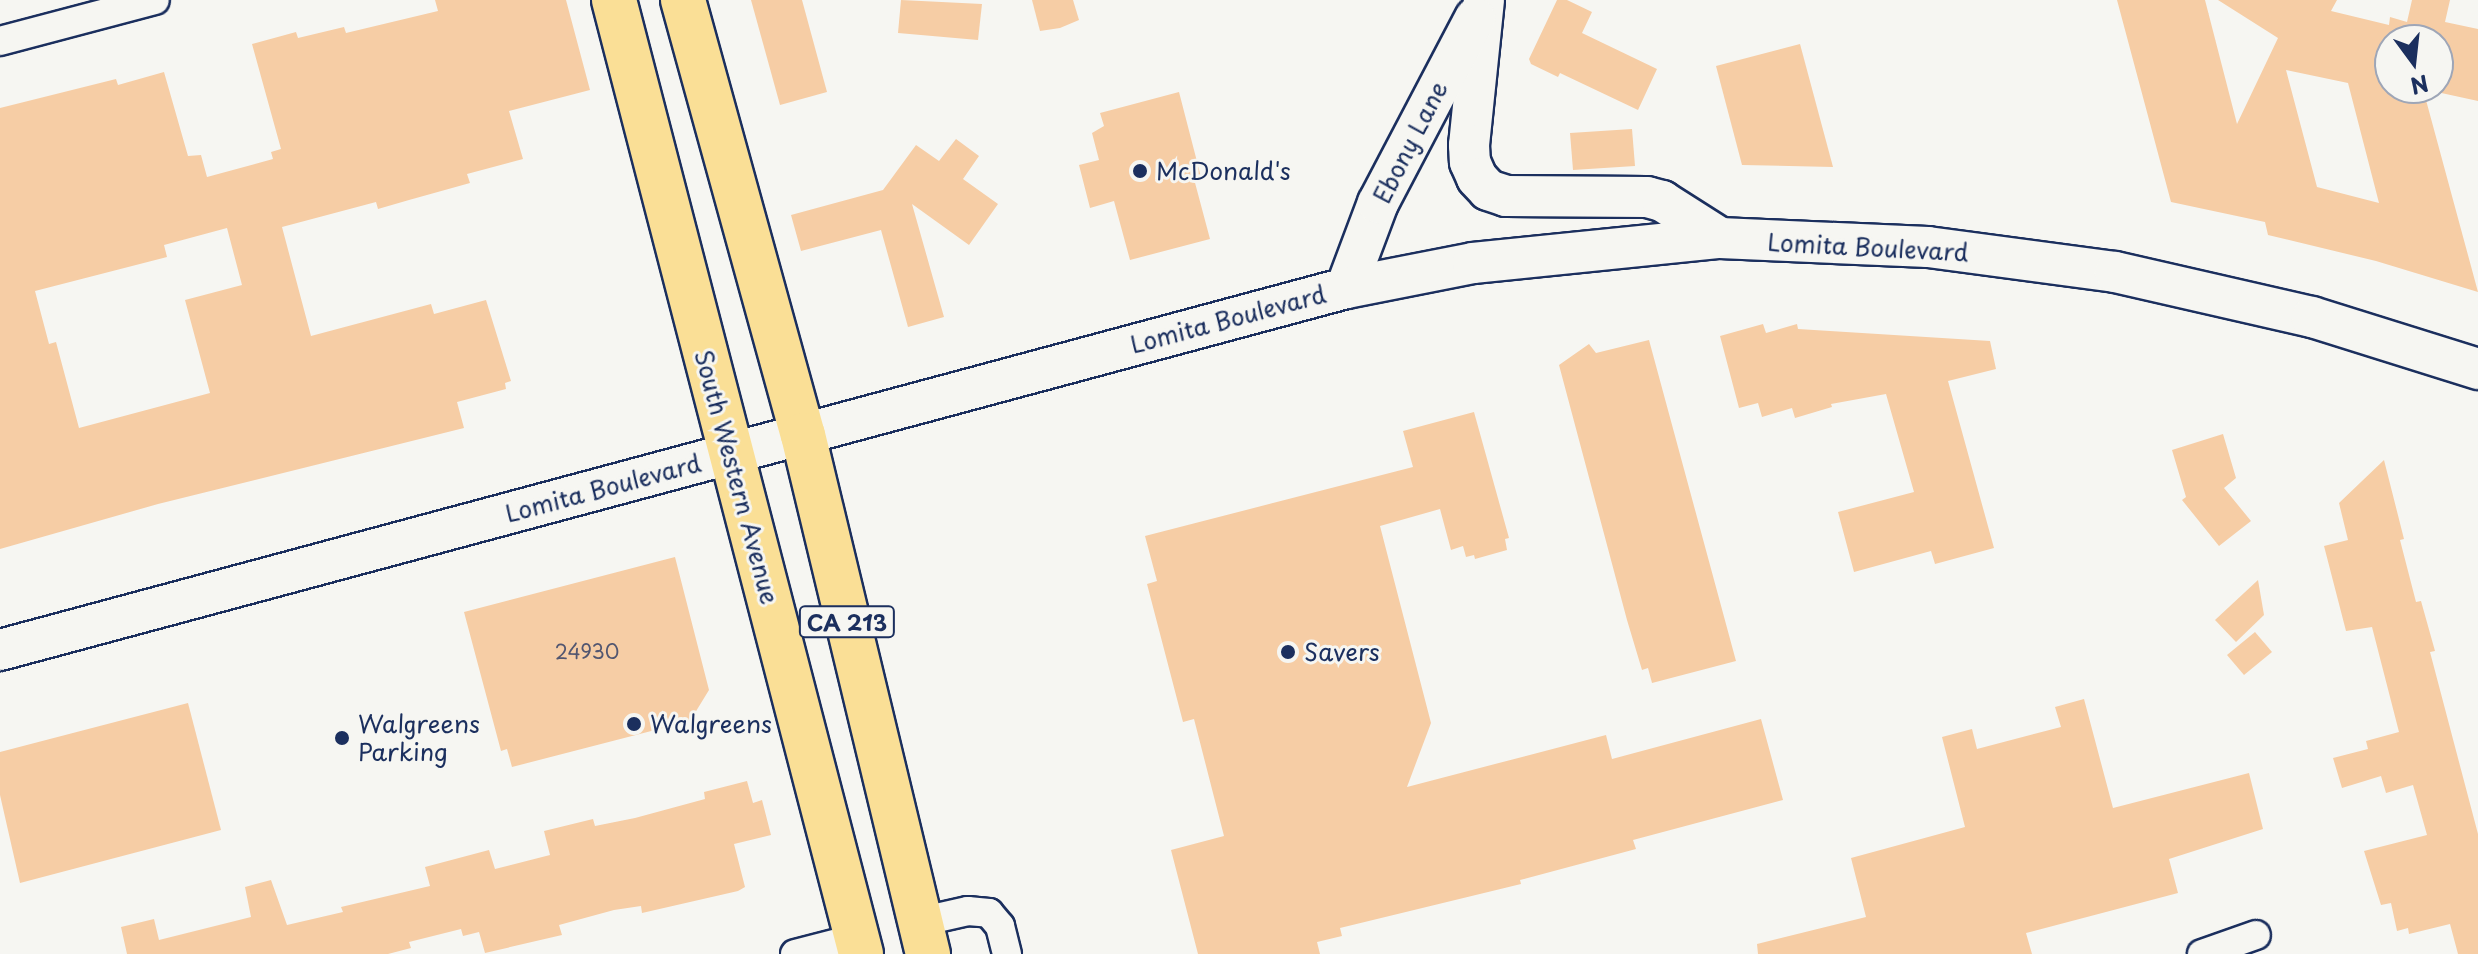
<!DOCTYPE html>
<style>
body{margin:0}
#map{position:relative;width:2478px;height:954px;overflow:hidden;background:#f6f6f2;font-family:"Playpen Sans",sans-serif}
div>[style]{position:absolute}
.building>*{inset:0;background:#f6cda5}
.roads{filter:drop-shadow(2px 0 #1b2f5e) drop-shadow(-2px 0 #1b2f5e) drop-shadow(0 2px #1b2f5e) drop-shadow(0 -2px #1b2f5e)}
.street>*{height:28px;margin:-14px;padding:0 14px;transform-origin:14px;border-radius:14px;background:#f6f6f2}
.secondary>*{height:40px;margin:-20px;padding:0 20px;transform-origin:20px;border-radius:20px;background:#f6f6f2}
.primary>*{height:44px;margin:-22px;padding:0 22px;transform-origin:22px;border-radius:22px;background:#fadf96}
.dots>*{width:22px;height:22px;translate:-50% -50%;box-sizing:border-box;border:4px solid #f6f6f2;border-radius:50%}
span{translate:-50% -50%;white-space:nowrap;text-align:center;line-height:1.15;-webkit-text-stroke:6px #f6f6f2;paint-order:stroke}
.number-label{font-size:20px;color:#525670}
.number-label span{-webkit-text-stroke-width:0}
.shield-label span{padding:2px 6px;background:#f6f6f2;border:2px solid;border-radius:6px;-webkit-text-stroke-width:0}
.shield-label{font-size:22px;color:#1b2f5e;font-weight:700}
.street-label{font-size:24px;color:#1b2f5e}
.poi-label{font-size:24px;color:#1b2f5e}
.left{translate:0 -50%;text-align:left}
.north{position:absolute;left:2374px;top:24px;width:80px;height:80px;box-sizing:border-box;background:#f6f6f2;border:2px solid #9ea6b7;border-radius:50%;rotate:165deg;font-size:22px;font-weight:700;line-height:32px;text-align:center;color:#1b2f5e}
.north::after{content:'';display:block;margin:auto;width:28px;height:36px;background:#1b2f5e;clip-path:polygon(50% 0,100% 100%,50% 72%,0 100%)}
</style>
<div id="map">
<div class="building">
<i style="clip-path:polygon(evenodd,435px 0,566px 0,590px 90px,509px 111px,523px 159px,467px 174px,470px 183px,409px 200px,378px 209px,376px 202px,282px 227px,311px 336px,431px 304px,434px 314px,486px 300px,511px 381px,505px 383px,506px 389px,457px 402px,464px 428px,158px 504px,0 549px,0 108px,116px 79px,118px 85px,164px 72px,188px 156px,201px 155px,207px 177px,273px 159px,271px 152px,281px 149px,252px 44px,296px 32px,298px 38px,344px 27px,346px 33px,438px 11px,435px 0,227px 228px,242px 285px,185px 300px,210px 393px,79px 428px,56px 342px,49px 344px,35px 291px,167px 257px,164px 245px,227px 228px)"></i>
<i style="clip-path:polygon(751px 0,802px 0,827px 92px,780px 105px)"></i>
<i style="clip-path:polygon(901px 0,982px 4px,978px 40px,898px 33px)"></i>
<i style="clip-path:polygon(1032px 0,1073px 0,1079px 20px,1060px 28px,1040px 31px)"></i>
<i style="clip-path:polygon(1557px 0,1567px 0,1592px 12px,1582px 33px,1657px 69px,1638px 110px,1560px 73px,1558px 77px,1531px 64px,1529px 59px)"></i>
<i style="clip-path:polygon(evenodd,2117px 0,2205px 0,2237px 124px,2278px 38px,2218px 0,2337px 0,2331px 11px,2389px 25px,2390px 17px,2407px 22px,2412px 0,2450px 0,2445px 22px,2478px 29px,2478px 101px,2423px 89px,2478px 292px,2376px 261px,2268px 235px,2265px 222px,2171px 202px,2117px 0,2390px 40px,2438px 40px,2438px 88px,2390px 88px,2390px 40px,2117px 0,2286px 70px,2348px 83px,2379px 203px,2317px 187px,2286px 70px)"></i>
<i style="clip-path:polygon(1800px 44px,1833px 167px,1742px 165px,1716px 66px)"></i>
<i style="clip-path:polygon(1179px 92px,1201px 177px,1194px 179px,1210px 239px,1130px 260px,1114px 201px,1090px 208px,1079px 165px,1099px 160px,1092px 133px,1104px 126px,1100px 113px)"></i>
<i style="clip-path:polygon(1632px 129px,1635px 166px,1573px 170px,1570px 133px)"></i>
<i style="clip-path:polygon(956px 139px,979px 156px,963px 179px,998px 204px,969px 245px,912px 204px,944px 317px,908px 327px,881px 230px,801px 251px,791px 215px,883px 190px,916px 145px,939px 161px)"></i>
<i style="clip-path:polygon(1763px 324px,1766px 333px,1797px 324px,1798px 329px,1990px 341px,1996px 369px,1948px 381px,1994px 548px,1935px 564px,1931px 551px,1854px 572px,1838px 512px,1914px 492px,1886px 394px,1831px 404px,1832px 407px,1795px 418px,1792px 408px,1762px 417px,1758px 403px,1739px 408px,1720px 336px)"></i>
<i style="clip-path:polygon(1649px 340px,1736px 661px,1652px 683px,1648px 668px,1642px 670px,1627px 620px,1559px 365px,1589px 344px,1596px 353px)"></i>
<i style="clip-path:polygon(1474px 412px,1509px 538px,1505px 539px,1507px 550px,1475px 559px,1474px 555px,1466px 557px,1463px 546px,1451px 550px,1440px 509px,1380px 526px,1431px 723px,1407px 787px,1606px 735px,1612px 759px,1761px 719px,1783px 800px,1633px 840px,1636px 849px,1520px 880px,1521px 884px,1340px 928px,1342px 936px,1317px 942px,1320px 954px,1198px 954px,1171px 850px,1224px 836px,1194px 719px,1183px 722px,1147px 584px,1157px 581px,1145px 536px,1413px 467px,1403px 431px)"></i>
<i style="clip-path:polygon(2223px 434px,2236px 478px,2224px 488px,2251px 521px,2219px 546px,2182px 500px,2186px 497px,2172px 450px)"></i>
<i style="clip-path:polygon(2384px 460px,2404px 539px,2400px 540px,2416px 602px,2421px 601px,2435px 651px,2430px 652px,2478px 834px,2478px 954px,2458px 954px,2450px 924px,2409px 934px,2408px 928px,2397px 931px,2391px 903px,2381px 905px,2364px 851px,2427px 835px,2413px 785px,2386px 793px,2381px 776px,2342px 788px,2333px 758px,2368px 749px,2366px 741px,2399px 732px,2372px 627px,2346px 631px,2324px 546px,2348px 540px,2339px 503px)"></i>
<i style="clip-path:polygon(675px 557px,709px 690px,690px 721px,512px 767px,507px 749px,501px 751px,464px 612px)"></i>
<i style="clip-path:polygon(2258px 580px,2264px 615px,2236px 642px,2215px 620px)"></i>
<i style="clip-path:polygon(2255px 632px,2272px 652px,2244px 675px,2227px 655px)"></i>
<i style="clip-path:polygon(2084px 699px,2113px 808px,2249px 773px,2263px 829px,2169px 859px,2178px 893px,2026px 933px,2032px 954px,1758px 954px,1757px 944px,1866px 917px,1851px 858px,1965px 827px,1942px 737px,1972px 729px,1977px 749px,2061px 727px,2055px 707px)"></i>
<i style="clip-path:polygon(188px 703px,221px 830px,20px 883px,0 795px,0 752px)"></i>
<i style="clip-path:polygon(747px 781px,753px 803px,762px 800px,771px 835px,734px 844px,745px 887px,738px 891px,642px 913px,641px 906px,614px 910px,559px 925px,562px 935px,485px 953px,479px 932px,463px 936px,461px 929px,409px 942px,411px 948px,388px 954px,127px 954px,121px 927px,154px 919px,159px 940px,251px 917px,245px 887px,271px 880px,287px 925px,343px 912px,341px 907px,430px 886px,425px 867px,489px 850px,495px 869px,550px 855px,544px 831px,593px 819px,595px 826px,635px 818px,705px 799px,704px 792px)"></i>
</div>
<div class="roads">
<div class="street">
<i style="left:0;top:41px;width:160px;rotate:-14.8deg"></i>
<i style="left:919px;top:922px;width:50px;rotate:-12.7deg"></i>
<i style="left:968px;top:911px;width:21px;rotate:5deg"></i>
<i style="left:989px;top:913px;width:17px;rotate:50deg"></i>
<i style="left:1000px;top:926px;width:29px;rotate:76deg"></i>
<i style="left:795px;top:954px;width:64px;rotate:-14.5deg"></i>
<i style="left:2202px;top:954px;width:57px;rotate:-19.4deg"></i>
</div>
<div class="secondary">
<i style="left:1484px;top:0;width:146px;rotate:95.9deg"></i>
<i style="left:1469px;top:145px;width:17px;rotate:87deg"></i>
<i style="left:1470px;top:162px;width:17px;rotate:66deg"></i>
<i style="left:1477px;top:178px;width:16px;rotate:47deg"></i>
<i style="left:1488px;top:190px;width:19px;rotate:18deg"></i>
<i style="left:1506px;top:196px;width:141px;rotate:0.4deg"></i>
<i style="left:1647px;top:197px;width:16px;rotate:15deg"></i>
<i style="left:1662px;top:201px;width:69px;rotate:32.5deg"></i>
<i style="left:1346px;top:288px;width:91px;rotate:-69.4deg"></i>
<i style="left:1378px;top:203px;width:209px;rotate:-62.3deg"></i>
<i style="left:0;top:650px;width:1394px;rotate:-15.05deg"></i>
<i style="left:1346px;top:288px;width:129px;rotate:-11.1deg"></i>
<i style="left:1473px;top:263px;width:248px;rotate:-5.8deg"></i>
<i style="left:1720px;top:238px;width:208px;rotate:2.5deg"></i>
<i style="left:1928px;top:247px;width:189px;rotate:7.6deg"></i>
<i style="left:2115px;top:272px;width:202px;rotate:12.9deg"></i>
<i style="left:2312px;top:317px;width:174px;rotate:17.4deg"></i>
</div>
<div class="primary">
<i style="left:614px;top:0;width:985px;rotate:75.48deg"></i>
<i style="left:683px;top:0;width:451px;rotate:74.6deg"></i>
<i style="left:803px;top:435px;width:534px;rotate:76.46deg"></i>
</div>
</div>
<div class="dots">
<i style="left:1140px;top:171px;background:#1b2f5e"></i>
<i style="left:1288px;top:652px;background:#1b2f5e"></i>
<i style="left:634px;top:724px;background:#1b2f5e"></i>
<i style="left:342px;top:738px;background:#1b2f5e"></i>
</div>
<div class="number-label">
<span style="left:587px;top:651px">24930</span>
</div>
<div class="shield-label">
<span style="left:847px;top:622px">CA 213</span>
</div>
<div class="street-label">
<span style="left:1410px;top:142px;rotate:-63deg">Ebony Lane</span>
<span style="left:1868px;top:247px;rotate:3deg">Lomita Boulevard</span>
<span style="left:1228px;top:319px;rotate:-15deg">Lomita Boulevard</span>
<span style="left:737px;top:477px;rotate:75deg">South Western Avenue</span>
<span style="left:603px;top:488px;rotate:-15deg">Lomita Boulevard</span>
</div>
<div class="poi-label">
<span class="left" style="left:1156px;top:171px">McDonald's</span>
<span class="left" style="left:1304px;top:652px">Savers</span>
<span class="left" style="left:358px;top:738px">Walgreens<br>Parking</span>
<span class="left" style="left:650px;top:724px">Walgreens</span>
</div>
<div class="north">N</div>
</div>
